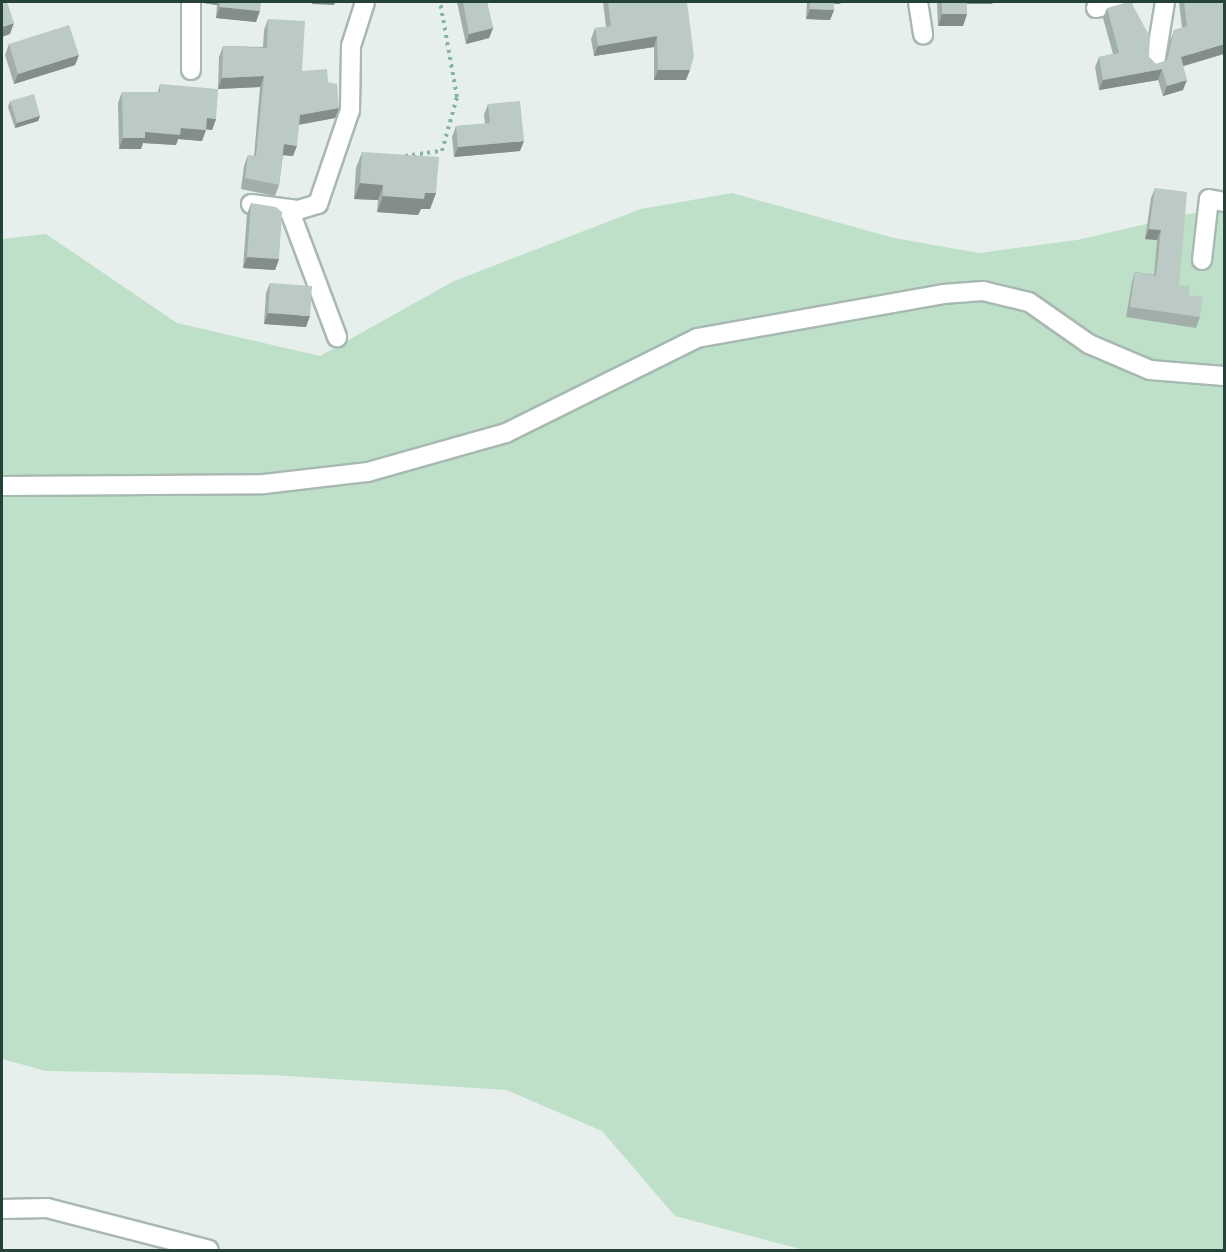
<!DOCTYPE html>
<style>
body{margin:0}
#map{position:relative;width:1226px;height:1252px;overflow:hidden;background:#e6efeb;font-family:"DM Sans",sans-serif}
div>[style]{position:absolute}
.green>*{inset:0;background:#bfe0c8}
.path>*{height:4px;margin-top:-2px;transform-origin:0;background:repeating-linear-gradient(90deg,#86b3a5 0 3px,transparent 0 7.5px)}
.roads{filter:drop-shadow(2px 0 #a8b8b2) drop-shadow(-2px 0 #a8b8b2) drop-shadow(0 2px #a8b8b2) drop-shadow(0 -2px #a8b8b2)}
.minor>*{height:18px;margin:-9px;padding:0 9px;transform-origin:9px;border-radius:9px;background:#fff}
.wall>*{inset:0;background:#a1aea9}
.shaded-wall>*{inset:0;background:#838d89}
.building>*{inset:0;background:#bbcac4}
span{translate:-50% -50%;white-space:nowrap;text-align:center;line-height:1.15;-webkit-text-stroke:4.5px #f7fbf9;paint-order:stroke}
.frame{position:absolute;inset:0;border:3px solid #24423a;pointer-events:none}
</style>
<div id="map">
<div class="green">
<i style="clip-path:polygon(732px 193px,894px 238px,979px 253px,1077px 240px,1224px 206px,1224px 1250px,804px 1250px,675px 1216px,602px 1131px,506px 1090px,272px 1075px,46px 1071px,2px 1059px,2px 239px,46px 234px,177px 323px,320px 356px,454px 281px,641px 209px)"></i>
</div>
<div class="path">
<i style="left:405px;top:156px;width:37px;rotate:-8deg"></i>
<i style="left:442px;top:151px;width:56px;rotate:-74.5deg"></i>
<i style="left:457px;top:97px;width:97px;rotate:-100.1deg"></i>
</div>
<div class="roads">
<div class="minor">
<i style="left:918px;top:2px;width:33px;rotate:81deg"></i>
<i style="left:1096px;top:8px;width:26px;rotate:-13deg"></i>
<i style="left:1155px;top:63px;width:62px;rotate:-80.7deg"></i>
<i style="left:191px;top:70px;width:68px;rotate:-90deg"></i>
<i style="left:251px;top:204px;width:47px;rotate:7.3deg"></i>
<i style="left:298px;top:210px;width:21px;rotate:-17deg"></i>
<i style="left:318px;top:204px;width:99px;rotate:-71.2deg"></i>
<i style="left:350px;top:110px;width:64px;rotate:-89.1deg"></i>
<i style="left:351px;top:46px;width:46px;rotate:-72.3deg"></i>
<i style="left:289px;top:209px;width:137px;rotate:69.4deg"></i>
<i style="left:1202px;top:260px;width:61px;rotate:-83.5deg"></i>
<i style="left:1209px;top:199px;width:15px;rotate:11deg"></i>
<i style="left:2px;top:486px;width:262px;rotate:-0.4deg"></i>
<i style="left:264px;top:484px;width:105px;rotate:-6.6deg"></i>
<i style="left:368px;top:472px;width:143px;rotate:-15.8deg"></i>
<i style="left:506px;top:433px;width:213px;rotate:-26.4deg"></i>
<i style="left:697px;top:338px;width:250px;rotate:-10.1deg"></i>
<i style="left:943px;top:294px;width:40px;rotate:-4.3deg"></i>
<i style="left:983px;top:291px;width:47px;rotate:13.4deg"></i>
<i style="left:1029px;top:302px;width:73px;rotate:35deg"></i>
<i style="left:1089px;top:344px;width:66px;rotate:23.1deg"></i>
<i style="left:1150px;top:370px;width:74px;rotate:4.6deg"></i>
<i style="left:2px;top:1209px;width:45px;rotate:-1.3deg"></i>
<i style="left:47px;top:1208px;width:167px;rotate:14.5deg"></i>
</div>
</div>
<div class="wall">
<i style="clip-path:polygon(204px 2px,261px 2px,256px 22px,216px 18px,217px 5px,204px 3px)"></i>
<i style="clip-path:polygon(457px 2px,487px 2px,493px 28px,489px 38px,466px 44px)"></i>
<i style="clip-path:polygon(603px 2px,734px 2px,687px 2px,686px 80px,654px 80px,654px 47px,594px 56px,591px 39px,595px 28px,606px 27px)"></i>
<i style="clip-path:polygon(807px 2px,841px 2px,840px 4px,834px 4px,834px 10px,830px 20px,806px 19px)"></i>
<i style="clip-path:polygon(937px 2px,993px 2px,992px 4px,967px 4px,967px 14px,963px 26px,938px 26px)"></i>
<i style="clip-path:polygon(1179px 2px,1224px 2px,1183px 66px,1183px 90px,1163px 96px,1158px 80px,1099px 90px,1095px 67px,1099px 57px,1113px 54px,1103px 18px,1107px 8px,1149px 57px,1156px 64px,1166px 61px,1170px 41px,1174px 30px,1182px 28px)"></i>
<i style="clip-path:polygon(268px 19px,302px 71px,328px 82px,339px 108px,335px 118px,299px 125px,293px 156px,283px 155px,279px 185px,275px 196px,241px 189px,244px 166px,248px 155px,254px 156px,260px 87px,218px 89px,219px 57px,223px 46px,263px 47px,264px 30px)"></i>
<i style="clip-path:polygon(9px 44px,79px 55px,75px 65px,14px 84px,5px 55px)"></i>
<i style="clip-path:polygon(160px 84px,216px 119px,212px 130px,206px 129px,202px 141px,178px 139px,176px 145px,143px 143px,141px 149px,119px 149px,118px 103px,122px 92px,158px 92px)"></i>
<i style="clip-path:polygon(10px 101px,40px 116px,38px 121px,15px 128px,8px 107px)"></i>
<i style="clip-path:polygon(488px 104px,520px 151px,454px 157px,452px 137px,456px 126px,485px 124px,484px 115px)"></i>
<i style="clip-path:polygon(362px 152px,436px 193px,430px 209px,421px 209px,418px 215px,377px 212px,378px 200px,354px 199px,356px 168px)"></i>
<i style="clip-path:polygon(1155px 188px,1179px 285px,1189px 295px,1200px 317px,1196px 328px,1126px 317px,1132px 282px,1135px 272px,1154px 275px,1157px 240px,1145px 239px,1151px 198px)"></i>
<i style="clip-path:polygon(251px 203px,279px 259px,275px 270px,243px 268px,247px 214px)"></i>
<i style="clip-path:polygon(270px 283px,306px 327px,264px 324px,266px 293px)"></i>
</div>
<div class="shaded-wall">
<i style="clip-path:polygon(205px 2px,218px 2px,217px 5px,204px 3px)"></i>
<i style="clip-path:polygon(313px 2px,335px 2px,334px 5px,312px 4px)"></i>
<i style="clip-path:polygon(832px 2px,841px 2px,840px 4px,831px 4px)"></i>
<i style="clip-path:polygon(963px 2px,993px 2px,992px 4px,962px 4px)"></i>
<i style="clip-path:polygon(220px 7px,260px 11px,256px 22px,216px 18px)"></i>
<i style="clip-path:polygon(810px 9px,834px 10px,830px 20px,806px 19px)"></i>
<i style="clip-path:polygon(942px 14px,967px 14px,963px 26px,938px 26px)"></i>
<i style="clip-path:polygon(14px 23px,10px 34px,2px 37px,2px 27px)"></i>
<i style="clip-path:polygon(493px 28px,489px 38px,466px 44px,469px 34px)"></i>
<i style="clip-path:polygon(657px 36px,654px 47px,594px 56px,598px 46px)"></i>
<i style="clip-path:polygon(1224px 44px,1224px 54px,1177px 68px,1181px 57px)"></i>
<i style="clip-path:polygon(79px 55px,75px 65px,14px 84px,18px 74px)"></i>
<i style="clip-path:polygon(1162px 69px,1158px 80px,1099px 90px,1103px 80px)"></i>
<i style="clip-path:polygon(658px 70px,690px 70px,686px 80px,654px 80px)"></i>
<i style="clip-path:polygon(264px 76px,260px 87px,218px 89px,222px 78px)"></i>
<i style="clip-path:polygon(1187px 80px,1183px 90px,1163px 96px,1167px 86px)"></i>
<i style="clip-path:polygon(339px 108px,335px 118px,296px 125px,300px 115px)"></i>
<i style="clip-path:polygon(40px 116px,38px 121px,15px 128px,17px 123px)"></i>
<i style="clip-path:polygon(207px 118px,216px 119px,212px 130px,203px 129px)"></i>
<i style="clip-path:polygon(181px 128px,206px 130px,202px 141px,178px 139px,176px 145px,143px 143px,141px 149px,119px 149px,123px 138px,145px 132px)"></i>
<i style="clip-path:polygon(524px 141px,520px 151px,454px 157px,458px 147px)"></i>
<i style="clip-path:polygon(284px 144px,297px 146px,293px 156px,281px 155px)"></i>
<i style="clip-path:polygon(360px 183px,383px 185px,378px 200px,354px 199px)"></i>
<i style="clip-path:polygon(425px 193px,436px 193px,430px 209px,421px 209px,418px 215px,377px 212px,383px 196px)"></i>
<i style="clip-path:polygon(1149px 229px,1161px 230px,1157px 240px,1145px 239px)"></i>
<i style="clip-path:polygon(247px 257px,279px 259px,275px 270px,243px 268px)"></i>
<i style="clip-path:polygon(268px 313px,310px 316px,306px 327px,264px 324px)"></i>
</div>
<div class="building">
<i style="clip-path:polygon(2px 2px,7px 2px,14px 23px,2px 27px)"></i>
<i style="clip-path:polygon(220px 2px,261px 2px,260px 11px,220px 7px)"></i>
<i style="clip-path:polygon(463px 2px,487px 2px,493px 28px,469px 34px)"></i>
<i style="clip-path:polygon(608px 2px,687px 2px,694px 56px,690px 70px,658px 70px,657px 36px,598px 46px,595px 28px,611px 26px)"></i>
<i style="clip-path:polygon(810px 2px,834px 2px,834px 10px,810px 9px)"></i>
<i style="clip-path:polygon(942px 2px,967px 2px,967px 14px,942px 14px)"></i>
<i style="clip-path:polygon(1128px 2px,1131px 2px,1150px 37px,1149px 57px,1156px 64px,1167px 60px,1174px 30px,1187px 26px,1184px 2px,1224px 2px,1224px 44px,1181px 57px,1187px 80px,1167px 86px,1162px 69px,1103px 80px,1099px 57px,1119px 53px,1107px 8px)"></i>
<i style="clip-path:polygon(268px 19px,305px 21px,302px 71px,327px 69px,328px 82px,337px 84px,339px 108px,300px 115px,297px 146px,284px 144px,279px 185px,245px 178px,248px 155px,256px 156px,264px 76px,222px 78px,223px 46px,267px 48px)"></i>
<i style="clip-path:polygon(69px 25px,79px 55px,18px 74px,9px 44px)"></i>
<i style="clip-path:polygon(160px 84px,218px 89px,216px 119px,207px 118px,206px 130px,181px 128px,180px 135px,145px 132px,145px 138px,123px 138px,122px 92px,160px 92px)"></i>
<i style="clip-path:polygon(34px 94px,40px 116px,17px 123px,10px 101px)"></i>
<i style="clip-path:polygon(520px 101px,524px 141px,458px 147px,456px 126px,490px 123px,488px 104px)"></i>
<i style="clip-path:polygon(362px 152px,439px 157px,436px 193px,425px 193px,424px 199px,383px 196px,383px 185px,360px 183px)"></i>
<i style="clip-path:polygon(1155px 188px,1187px 192px,1179px 285px,1190px 286px,1189px 295px,1203px 297px,1200px 317px,1130px 307px,1135px 272px,1156px 276px,1161px 230px,1149px 229px)"></i>
<i style="clip-path:polygon(251px 203px,276px 207px,282px 212px,279px 259px,247px 257px)"></i>
<i style="clip-path:polygon(270px 283px,312px 286px,310px 316px,268px 313px)"></i>
</div>
<div class="frame"></div>
</div>
